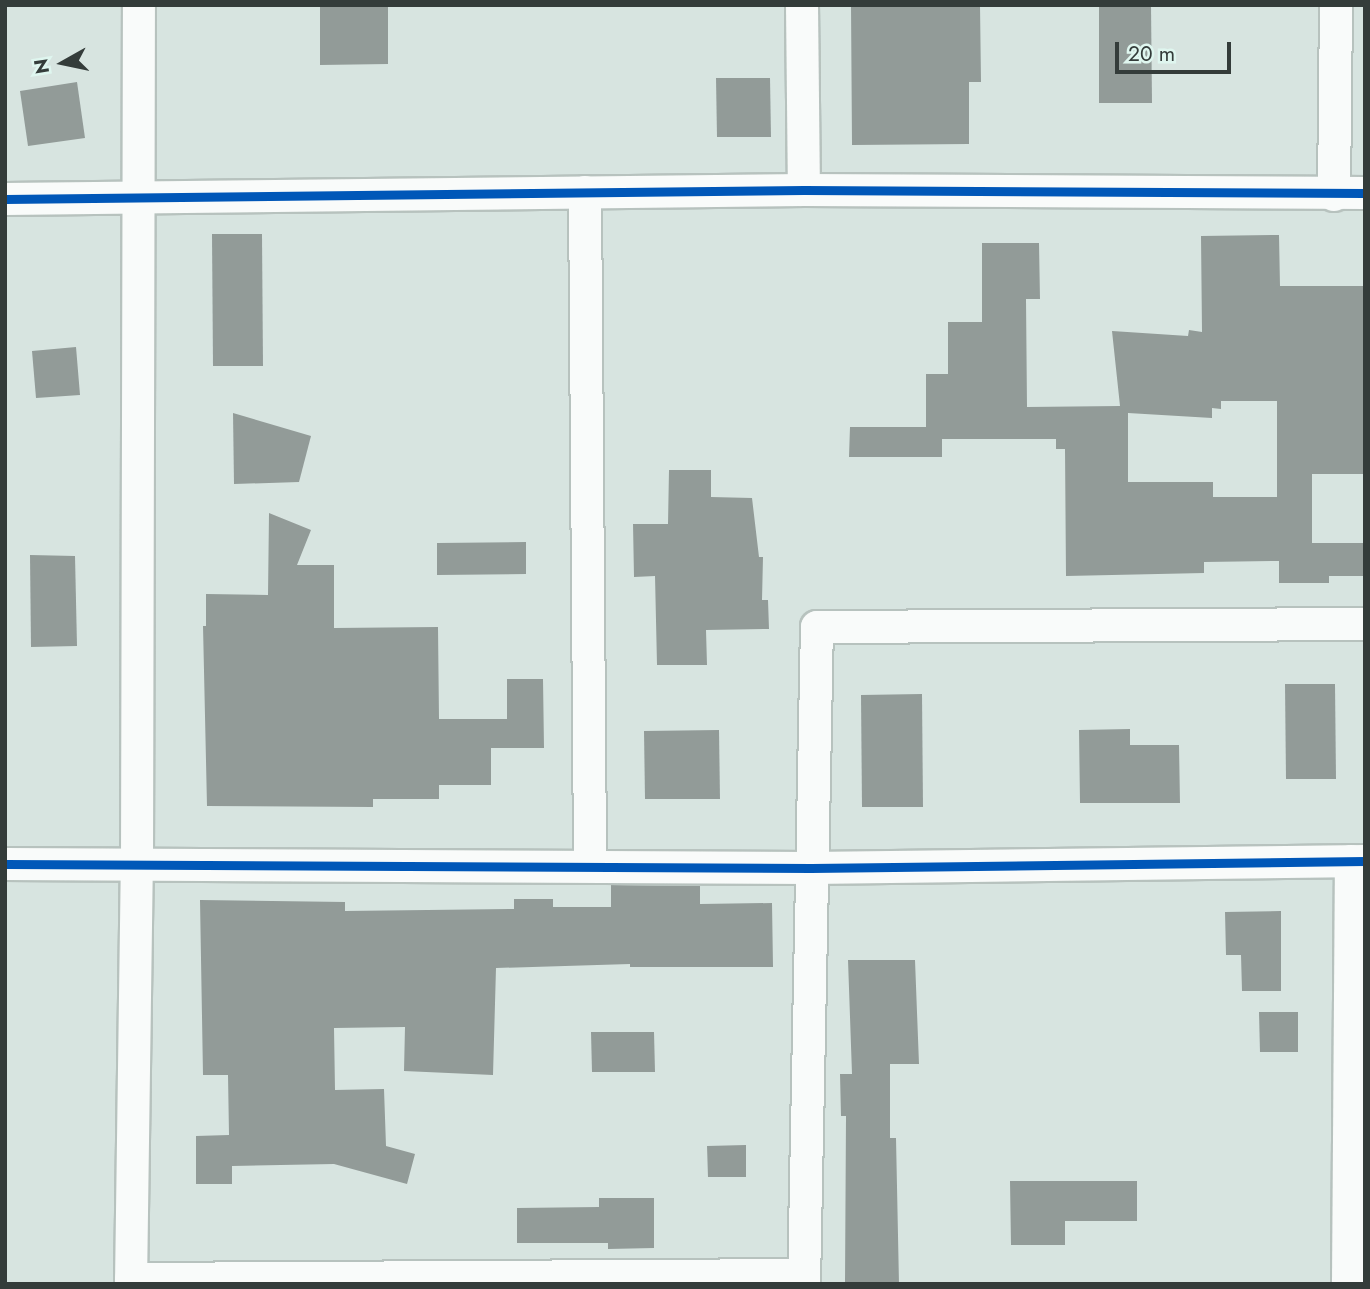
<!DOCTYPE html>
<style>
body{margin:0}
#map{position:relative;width:1370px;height:1289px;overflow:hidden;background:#d7e4e0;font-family:Jost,sans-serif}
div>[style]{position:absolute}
.building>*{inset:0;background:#929b98}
.roads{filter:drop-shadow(2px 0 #b7c2be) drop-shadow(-2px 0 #b7c2be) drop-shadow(0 2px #b7c2be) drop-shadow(0 -2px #b7c2be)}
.street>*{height:32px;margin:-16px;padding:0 16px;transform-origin:16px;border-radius:16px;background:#f9fbfa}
.cycleway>*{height:9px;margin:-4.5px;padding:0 4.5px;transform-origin:4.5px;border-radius:4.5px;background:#0057b8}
span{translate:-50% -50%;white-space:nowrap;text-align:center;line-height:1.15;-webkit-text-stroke:7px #dff6ef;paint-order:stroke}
.frame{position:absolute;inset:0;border:7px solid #343c3a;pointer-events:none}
.north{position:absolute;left:28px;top:28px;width:70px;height:70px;-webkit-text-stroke:5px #dff6ef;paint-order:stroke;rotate:261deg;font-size:19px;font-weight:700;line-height:28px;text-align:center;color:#343c3a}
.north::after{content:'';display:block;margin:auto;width:24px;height:32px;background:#343c3a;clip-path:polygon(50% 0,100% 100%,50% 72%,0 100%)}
.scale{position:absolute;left:1115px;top:42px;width:116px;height:32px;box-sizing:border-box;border:4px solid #343c3a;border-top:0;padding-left:9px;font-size:21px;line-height:24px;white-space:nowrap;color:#343c3a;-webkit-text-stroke:5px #dff6ef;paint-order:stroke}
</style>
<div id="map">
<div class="building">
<i style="clip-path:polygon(320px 5px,388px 5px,388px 64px,320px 65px)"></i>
<i style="clip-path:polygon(851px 5px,980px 5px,981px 82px,969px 82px,969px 144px,852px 145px)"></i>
<i style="clip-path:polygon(1099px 5px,1151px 5px,1152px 103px,1099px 103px)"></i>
<i style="clip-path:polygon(716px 78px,770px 78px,771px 137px,717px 137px)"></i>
<i style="clip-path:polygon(77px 82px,85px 138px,28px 146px,20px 91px)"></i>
<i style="clip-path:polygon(212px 234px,262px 234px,263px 366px,213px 366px)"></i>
<i style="clip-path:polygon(evenodd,1279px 235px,1280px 286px,1365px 286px,1365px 474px,1312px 474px,1312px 543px,1365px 543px,1365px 576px,1329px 576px,1329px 583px,1279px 583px,1279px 561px,1204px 562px,1204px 573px,1066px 576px,1065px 449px,1056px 449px,1056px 439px,942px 439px,942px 457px,849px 457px,850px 427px,926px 427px,926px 374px,948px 374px,948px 322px,982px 322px,982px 243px,1039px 243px,1040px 299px,1026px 299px,1027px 407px,1120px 406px,1112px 331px,1188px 336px,1189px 330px,1202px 332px,1201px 236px,1279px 235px,1221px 401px,1277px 401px,1277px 497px,1213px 497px,1213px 482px,1128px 482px,1128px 413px,1212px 418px,1212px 408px,1221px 409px,1221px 401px)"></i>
<i style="clip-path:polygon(76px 347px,80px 395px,36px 398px,32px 351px)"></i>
<i style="clip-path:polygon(233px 413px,311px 436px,299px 482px,234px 484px)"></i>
<i style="clip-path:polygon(669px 470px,711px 470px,711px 497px,752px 498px,759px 557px,763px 557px,762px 600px,768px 600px,769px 629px,706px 630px,707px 665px,657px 665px,655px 576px,634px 577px,633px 524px,668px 524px)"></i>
<i style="clip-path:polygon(269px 513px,311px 530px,297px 565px,334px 565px,334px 628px,438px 627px,439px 719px,507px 719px,507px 679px,543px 679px,544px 748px,491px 748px,491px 785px,439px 785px,439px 799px,373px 799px,373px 807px,207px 806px,203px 626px,206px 626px,206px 594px,268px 595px)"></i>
<i style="clip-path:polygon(526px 542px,526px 574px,437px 575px,437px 543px)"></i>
<i style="clip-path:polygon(30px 555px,75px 556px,77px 646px,31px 647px)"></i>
<i style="clip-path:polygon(1285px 684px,1335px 684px,1336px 779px,1286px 779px)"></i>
<i style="clip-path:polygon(922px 694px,923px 807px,862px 807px,861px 695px)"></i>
<i style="clip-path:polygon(1130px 729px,1130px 745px,1179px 745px,1180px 803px,1080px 803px,1079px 730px)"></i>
<i style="clip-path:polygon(719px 730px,720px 799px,645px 799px,644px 731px)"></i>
<i style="clip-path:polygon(611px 885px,700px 886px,700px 904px,772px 903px,773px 967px,630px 967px,630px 964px,496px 968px,493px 1075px,404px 1071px,405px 1027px,334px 1028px,335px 1090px,384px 1089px,386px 1146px,415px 1154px,407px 1184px,334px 1164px,232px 1166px,232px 1184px,196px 1184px,196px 1136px,229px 1135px,228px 1075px,203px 1075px,200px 900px,345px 902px,345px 911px,514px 909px,514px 899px,553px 899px,553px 907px,611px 907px)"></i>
<i style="clip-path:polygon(1281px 911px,1281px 991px,1242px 991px,1241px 955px,1226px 955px,1225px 912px)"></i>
<i style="clip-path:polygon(848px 960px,915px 960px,919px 1064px,890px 1064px,890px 1138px,896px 1138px,899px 1284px,845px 1284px,846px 1116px,841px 1116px,840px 1074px,852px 1074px)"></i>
<i style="clip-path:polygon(1259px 1012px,1298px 1012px,1298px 1052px,1260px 1052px)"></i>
<i style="clip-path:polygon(591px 1032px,654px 1032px,655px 1072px,592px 1072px)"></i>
<i style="clip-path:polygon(746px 1145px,746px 1177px,708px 1177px,707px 1146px)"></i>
<i style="clip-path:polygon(1010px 1181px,1137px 1181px,1137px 1221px,1065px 1221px,1065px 1245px,1011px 1245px)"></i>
<i style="clip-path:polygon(599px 1198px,654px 1198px,654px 1248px,608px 1249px,608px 1243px,517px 1243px,517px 1208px,599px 1207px)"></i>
</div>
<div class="roads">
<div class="street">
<i style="left:802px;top:5px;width:185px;rotate:89.4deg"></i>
<i style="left:585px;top:192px;width:674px;rotate:89.57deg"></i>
<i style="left:1334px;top:195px;width:190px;rotate:-89.4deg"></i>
<i style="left:5px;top:199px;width:799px;rotate:-0.65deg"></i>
<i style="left:804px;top:190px;width:561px;rotate:0.31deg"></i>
<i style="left:5px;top:864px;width:806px;rotate:0.28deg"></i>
<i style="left:811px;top:868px;width:554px;rotate:-0.72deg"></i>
<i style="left:131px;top:1279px;width:673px;rotate:-0.34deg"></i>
<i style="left:131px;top:1284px;width:420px;rotate:-89.2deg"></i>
<i style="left:137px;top:864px;width:859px;rotate:-89.87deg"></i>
<i style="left:804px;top:1284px;width:657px;rotate:-88.87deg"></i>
<i style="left:817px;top:627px;width:548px;rotate:-0.31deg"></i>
<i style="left:1348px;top:1284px;width:423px;rotate:-89.6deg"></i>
</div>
</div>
<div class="cycleway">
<i style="left:5px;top:199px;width:799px;rotate:-0.65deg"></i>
<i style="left:804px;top:190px;width:561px;rotate:0.31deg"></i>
<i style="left:5px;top:864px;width:806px;rotate:0.28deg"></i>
<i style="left:811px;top:868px;width:554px;rotate:-0.72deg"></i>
</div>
<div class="frame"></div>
<div class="north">N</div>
<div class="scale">20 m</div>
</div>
